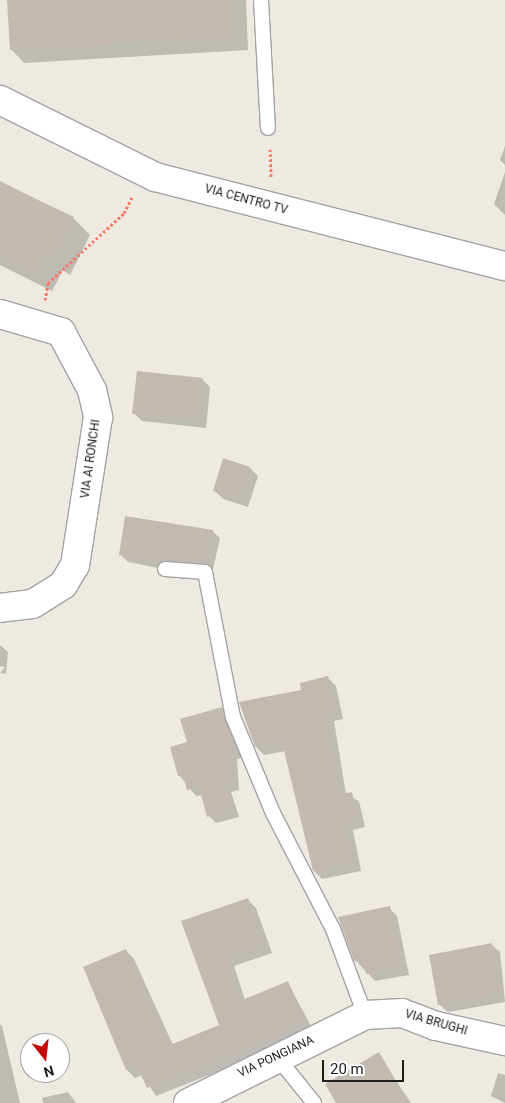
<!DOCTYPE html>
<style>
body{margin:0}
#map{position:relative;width:505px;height:1103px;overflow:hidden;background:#eeeae2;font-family:Roboto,sans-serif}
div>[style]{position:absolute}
.shadow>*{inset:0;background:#0003}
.building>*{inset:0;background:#c2b9b1}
.path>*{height:3px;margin-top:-1.5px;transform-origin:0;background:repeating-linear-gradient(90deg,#fa7866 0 2.5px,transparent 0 5px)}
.roads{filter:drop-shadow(1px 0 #a3a3a3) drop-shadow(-1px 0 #a3a3a3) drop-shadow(0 1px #a3a3a3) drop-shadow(0 -1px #a3a3a3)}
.lane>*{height:14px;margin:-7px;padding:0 7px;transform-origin:7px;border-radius:7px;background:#fff}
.street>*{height:28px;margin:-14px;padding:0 14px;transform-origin:14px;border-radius:14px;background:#fff}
span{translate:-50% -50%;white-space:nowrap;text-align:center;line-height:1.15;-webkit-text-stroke:4px #fff;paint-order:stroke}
.street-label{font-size:12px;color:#1c1c1c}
.north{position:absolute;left:20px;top:1033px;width:50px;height:50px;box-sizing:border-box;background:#fff;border:1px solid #a4a4a4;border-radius:50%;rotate:164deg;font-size:14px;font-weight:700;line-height:20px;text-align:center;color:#1c1c1c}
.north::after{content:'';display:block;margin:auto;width:18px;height:22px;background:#c80400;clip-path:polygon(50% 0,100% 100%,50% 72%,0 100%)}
.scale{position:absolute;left:322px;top:1060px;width:82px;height:22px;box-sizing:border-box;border:2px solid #1c1c1c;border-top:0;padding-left:6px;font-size:15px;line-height:18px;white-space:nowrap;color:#1c1c1c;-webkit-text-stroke:4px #fff;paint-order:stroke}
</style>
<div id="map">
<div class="shadow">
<i style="clip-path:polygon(9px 0,246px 0,248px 50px,24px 63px,11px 49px)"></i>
<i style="clip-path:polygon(505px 146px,505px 165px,500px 160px)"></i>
<i style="clip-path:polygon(505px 172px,505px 215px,494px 204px)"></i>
<i style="clip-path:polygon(0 181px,73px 218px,90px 235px,70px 275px,63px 270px,52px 291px,0 265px)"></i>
<i style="clip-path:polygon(202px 379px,210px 387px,206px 428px,142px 421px,134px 413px)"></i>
<i style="clip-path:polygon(250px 468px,258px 476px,248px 507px,223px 499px,214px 490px)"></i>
<i style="clip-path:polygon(212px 531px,220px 538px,213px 569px,168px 570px,128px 562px,121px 555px)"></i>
<i style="clip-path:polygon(0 645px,8px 652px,6px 674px,0 673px,5px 667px,0 666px)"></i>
<i style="clip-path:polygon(328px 678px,336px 686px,343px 719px,334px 721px,346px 794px,359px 801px,365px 827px,353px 830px,361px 871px,322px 879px,314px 871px,286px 751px,264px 755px,256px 747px,303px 690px)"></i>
<i style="clip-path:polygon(222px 708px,229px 716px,244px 758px,237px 759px,239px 790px,231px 792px,239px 817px,216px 823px,209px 816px,203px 795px,196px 796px,179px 775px,188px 743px)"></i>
<i style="clip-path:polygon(248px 900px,256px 908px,272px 953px,234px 966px,245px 1000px,288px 983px,312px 1028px,291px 1036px,293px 1042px,156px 1096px,142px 1075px,135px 1078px,127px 1070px,126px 951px,134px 959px,173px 1045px,220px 1026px,183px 922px)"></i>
<i style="clip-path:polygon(389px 908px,397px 916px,409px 975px,375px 981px,355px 960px)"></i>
<i style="clip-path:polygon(491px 944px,500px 952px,505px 1002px,448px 1012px,439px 1004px)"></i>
<i style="clip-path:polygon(0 1024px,2px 1026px,20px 1103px,0 1103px)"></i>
<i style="clip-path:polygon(378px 1054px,411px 1103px,339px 1103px)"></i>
<i style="clip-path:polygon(498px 1073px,505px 1075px,505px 1103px,491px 1096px)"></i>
<i style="clip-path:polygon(68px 1092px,76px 1103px,43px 1103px,42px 1098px)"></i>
</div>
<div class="building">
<i style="clip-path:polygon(7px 0,234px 0,235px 37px,10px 50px)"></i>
<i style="clip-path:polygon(0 182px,74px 217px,53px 259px,46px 255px,36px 275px,0 258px)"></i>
<i style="clip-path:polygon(137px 371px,203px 378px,198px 421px,132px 414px)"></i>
<i style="clip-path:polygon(223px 458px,250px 467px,240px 499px,213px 491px)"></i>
<i style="clip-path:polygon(125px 516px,213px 530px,206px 562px,159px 563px,119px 555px)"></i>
<i style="clip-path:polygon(328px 676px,336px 711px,327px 713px,330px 742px,341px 794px,352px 792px,358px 819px,345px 822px,354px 863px,313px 871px,282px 742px,255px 747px,239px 702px,301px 690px,300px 683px)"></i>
<i style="clip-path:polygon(222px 707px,238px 751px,230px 752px,232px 783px,225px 785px,232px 810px,207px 817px,199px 787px,187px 790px,183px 775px,178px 776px,170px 747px,187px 742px,180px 719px)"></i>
<i style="clip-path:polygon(248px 898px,264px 945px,226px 957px,240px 1001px,288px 981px,305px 1020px,284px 1028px,286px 1033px,147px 1088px,137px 1066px,126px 1070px,83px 967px,126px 949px,170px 1045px,219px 1025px,181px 921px)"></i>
<i style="clip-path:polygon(390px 906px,402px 967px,366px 974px,363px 959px,354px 961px,338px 917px)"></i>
<i style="clip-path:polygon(492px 943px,502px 993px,438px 1005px,429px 955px)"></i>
<i style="clip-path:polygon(379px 1052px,409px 1103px,336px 1103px,325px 1084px)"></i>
</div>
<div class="path">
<i style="left:270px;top:149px;width:28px;rotate:88deg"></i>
<i style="left:45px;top:300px;width:17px;rotate:-80deg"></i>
<i style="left:48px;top:283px;width:103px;rotate:-42.6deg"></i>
<i style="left:124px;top:213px;width:18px;rotate:-63deg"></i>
</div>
<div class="roads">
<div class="lane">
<i style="left:261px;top:0;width:128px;rotate:86.9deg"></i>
<i style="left:165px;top:569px;width:40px;rotate:4.3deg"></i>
<i style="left:205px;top:572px;width:148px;rotate:79.1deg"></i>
<i style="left:233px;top:717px;width:104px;rotate:67.4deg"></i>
<i style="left:273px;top:813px;width:131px;rotate:62.7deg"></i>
<i style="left:333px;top:929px;width:92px;rotate:69.6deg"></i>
<i style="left:277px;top:1057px;width:59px;rotate:51.2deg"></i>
</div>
<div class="street">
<i style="left:0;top:100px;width:173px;rotate:26.4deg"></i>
<i style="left:155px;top:177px;width:361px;rotate:14.3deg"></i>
<i style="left:0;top:314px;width:64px;rotate:16.4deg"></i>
<i style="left:61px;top:332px;width:66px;rotate:61.9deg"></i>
<i style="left:92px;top:390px;width:28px;rotate:77deg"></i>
<i style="left:98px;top:417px;width:150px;rotate:98.8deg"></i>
<i style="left:75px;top:565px;width:23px;rotate:121deg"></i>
<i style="left:63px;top:585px;width:36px;rotate:148deg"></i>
<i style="left:32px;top:604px;width:32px;rotate:173deg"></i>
<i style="left:188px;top:1103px;width:198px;rotate:-26.4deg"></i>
<i style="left:365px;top:1015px;width:37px;rotate:-3deg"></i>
<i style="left:402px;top:1013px;width:36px;rotate:21deg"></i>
<i style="left:436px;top:1026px;width:71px;rotate:12.3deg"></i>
</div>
</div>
<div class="street-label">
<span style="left:246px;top:200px;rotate:15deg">VIA CENTRO TV</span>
<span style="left:91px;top:459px;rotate:-82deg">VIA AI RONCHI</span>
<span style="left:436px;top:1023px;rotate:16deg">VIA BRUGHI</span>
<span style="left:276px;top:1057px;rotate:-25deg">VIA PONGIANA</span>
</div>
<div class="north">N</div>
<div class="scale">20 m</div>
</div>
